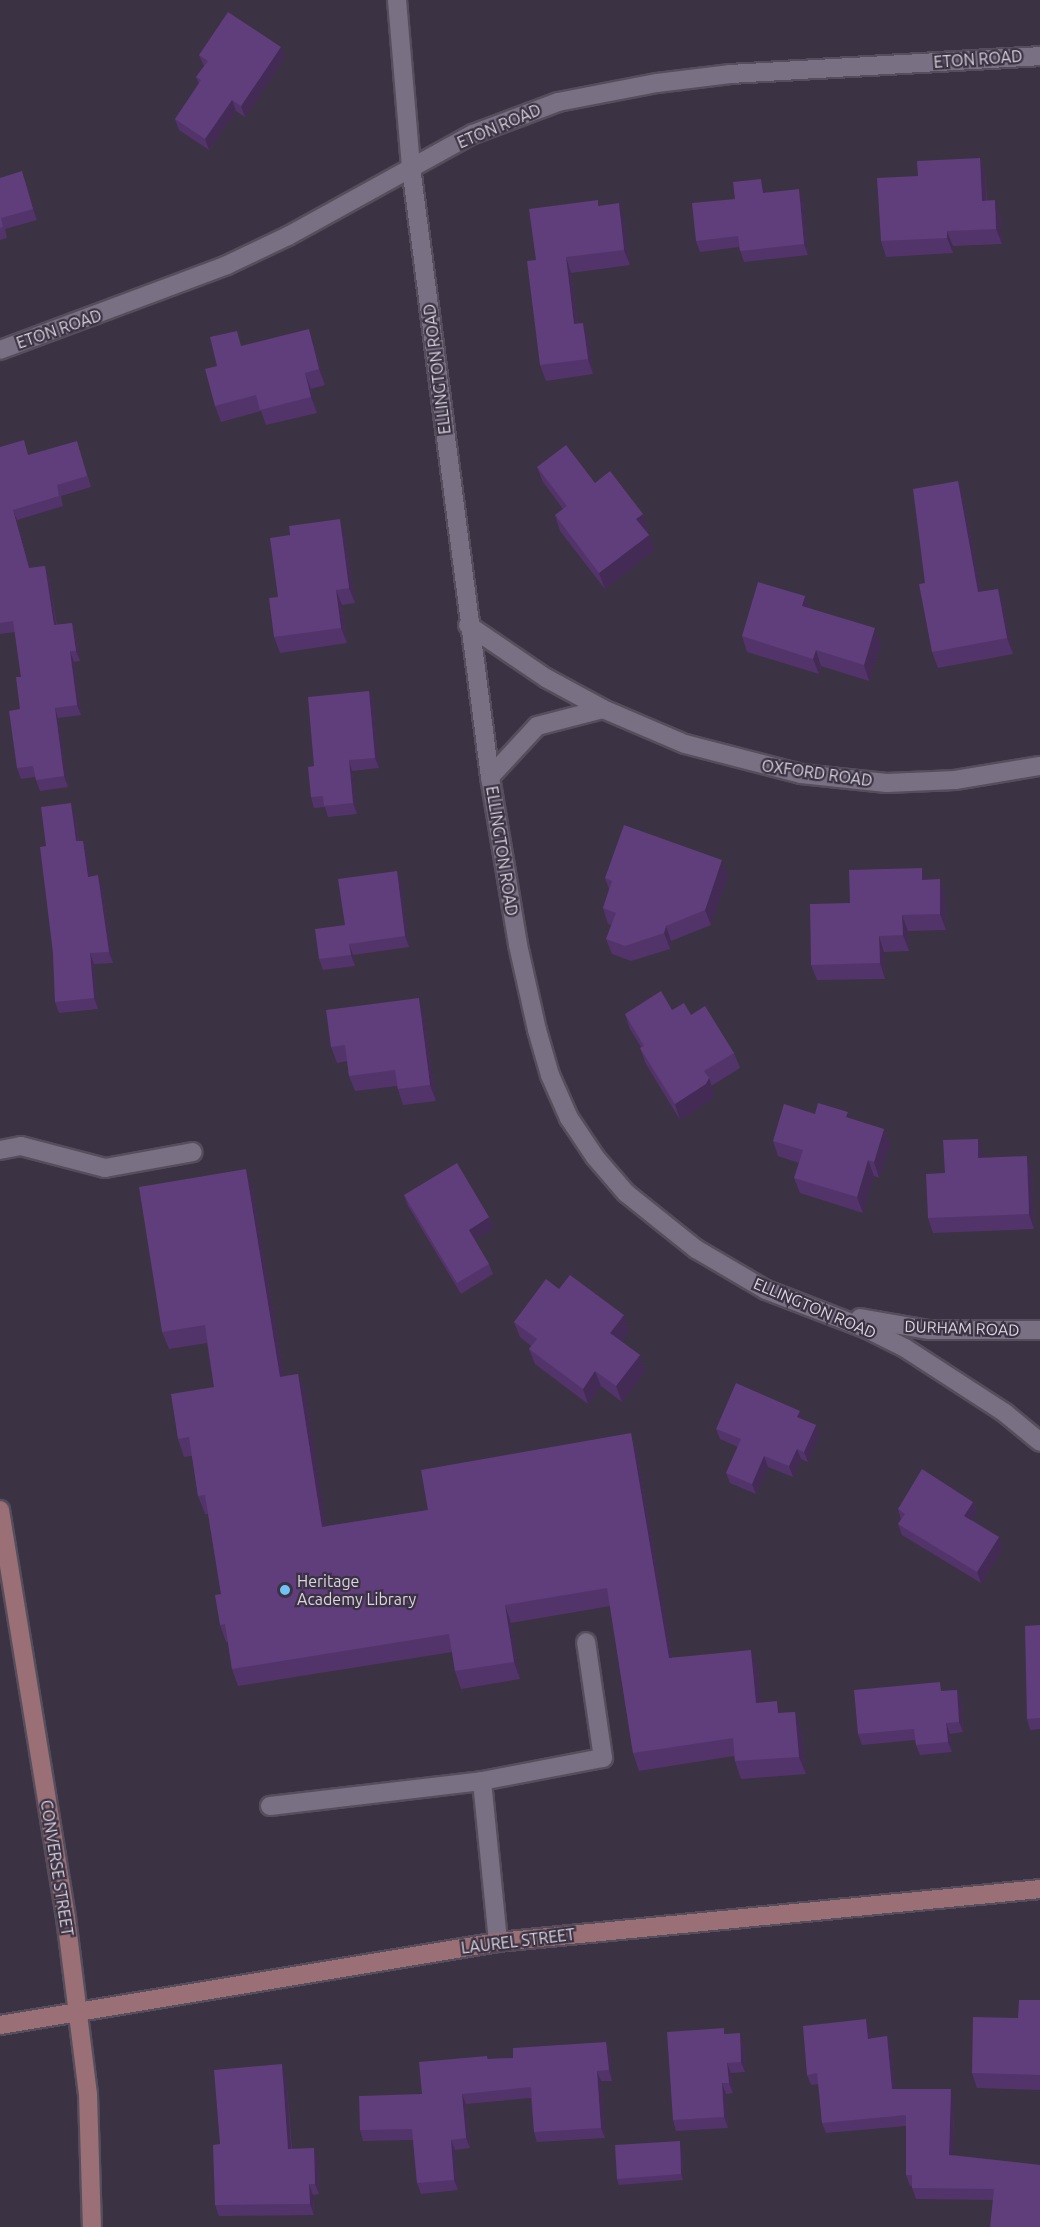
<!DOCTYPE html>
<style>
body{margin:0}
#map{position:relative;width:1040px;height:2227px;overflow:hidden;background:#3b3243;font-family:Ubuntu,sans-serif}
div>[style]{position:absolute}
.roads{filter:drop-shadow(2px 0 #564e5c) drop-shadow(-2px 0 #564e5c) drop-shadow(0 2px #564e5c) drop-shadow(0 -2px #564e5c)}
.lane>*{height:18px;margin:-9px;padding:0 9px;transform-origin:9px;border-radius:9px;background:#7a7083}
.street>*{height:18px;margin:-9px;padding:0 9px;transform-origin:9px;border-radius:9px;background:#7a7083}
.secondary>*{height:18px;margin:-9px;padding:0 9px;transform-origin:9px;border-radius:9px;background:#9a6f75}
.wall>*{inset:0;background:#53346a}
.shaded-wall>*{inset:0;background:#432b56}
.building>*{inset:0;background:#603d7b}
.dots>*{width:16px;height:16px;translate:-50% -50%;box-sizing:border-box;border:3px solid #3b3243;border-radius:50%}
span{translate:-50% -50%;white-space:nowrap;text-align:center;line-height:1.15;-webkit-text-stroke:4.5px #3b3243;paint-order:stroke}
.street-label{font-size:16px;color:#dbd5e0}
.poi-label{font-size:16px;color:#dbd5e0}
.left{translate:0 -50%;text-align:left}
</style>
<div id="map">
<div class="roads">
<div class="lane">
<i style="left:0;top:1150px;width:21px;rotate:-11deg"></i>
<i style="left:21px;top:1146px;width:87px;rotate:14.7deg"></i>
<i style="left:105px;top:1168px;width:89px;rotate:-10.3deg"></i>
<i style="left:482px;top:1781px;width:123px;rotate:-10.8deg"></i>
<i style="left:603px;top:1758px;width:117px;rotate:-98.3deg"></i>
<i style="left:270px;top:1806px;width:213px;rotate:-6.7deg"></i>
<i style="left:482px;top:1781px;width:162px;rotate:84.3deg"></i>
</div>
<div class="street">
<i style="left:397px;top:0;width:168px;rotate:85.2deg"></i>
<i style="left:411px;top:167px;width:615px;rotate:82.62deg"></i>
<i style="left:490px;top:777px;width:170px;rotate:80.5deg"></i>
<i style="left:518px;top:945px;width:87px;rotate:77.4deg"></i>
<i style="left:537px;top:1030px;width:47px;rotate:73.9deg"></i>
<i style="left:550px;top:1075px;width:47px;rotate:66.2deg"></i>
<i style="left:569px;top:1118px;width:47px;rotate:56.3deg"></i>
<i style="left:595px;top:1157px;width:48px;rotate:49.3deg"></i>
<i style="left:626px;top:1193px;width:90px;rotate:38.7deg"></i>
<i style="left:696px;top:1249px;width:81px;rotate:30.4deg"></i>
<i style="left:766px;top:1290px;width:108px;rotate:21.1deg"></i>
<i style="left:867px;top:1329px;width:42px;rotate:26.6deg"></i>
<i style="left:905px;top:1348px;width:119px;rotate:33deg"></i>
<i style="left:1005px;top:1413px;width:45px;rotate:39.6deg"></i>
<i style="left:0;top:350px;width:242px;rotate:-20.5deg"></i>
<i style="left:227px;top:265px;width:68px;rotate:-25.4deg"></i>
<i style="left:288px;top:236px;width:211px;rotate:-28.9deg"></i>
<i style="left:473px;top:134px;width:91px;rotate:-20.6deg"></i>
<i style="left:558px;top:102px;width:101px;rotate:-10.9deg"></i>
<i style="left:657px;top:83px;width:74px;rotate:-7deg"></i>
<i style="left:730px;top:74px;width:311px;rotate:-3.3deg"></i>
<i style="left:468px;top:625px;width:94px;rotate:34.2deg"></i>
<i style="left:546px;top:678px;width:65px;rotate:28.5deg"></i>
<i style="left:490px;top:777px;width:69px;rotate:-47.3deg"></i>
<i style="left:537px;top:726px;width:68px;rotate:-14.4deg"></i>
<i style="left:603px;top:709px;width:89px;rotate:23.1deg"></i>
<i style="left:685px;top:744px;width:120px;rotate:14.5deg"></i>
<i style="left:801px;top:774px;width:86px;rotate:6deg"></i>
<i style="left:887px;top:783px;width:68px;rotate:-2.5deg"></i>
<i style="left:955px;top:780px;width:86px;rotate:-9.4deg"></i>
<i style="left:860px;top:1318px;width:70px;rotate:9.9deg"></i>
<i style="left:929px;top:1330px;width:111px"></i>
</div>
<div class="secondary">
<i style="left:0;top:1510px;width:413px;rotate:80.8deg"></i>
<i style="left:66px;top:1918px;width:177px;rotate:82.9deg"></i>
<i style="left:88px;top:2094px;width:133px;rotate:88.3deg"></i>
<i style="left:0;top:2025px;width:505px;rotate:-9.46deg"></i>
<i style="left:498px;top:1942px;width:545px;rotate:-5.58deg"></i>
</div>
</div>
<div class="wall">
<i style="clip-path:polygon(199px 55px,285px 57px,245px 117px,236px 111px,209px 150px,179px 130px,175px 119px,199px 84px,196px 77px,204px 66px)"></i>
<i style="clip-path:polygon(980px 158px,985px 174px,987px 200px,1000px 215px,1002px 244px,953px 246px,953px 253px,886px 257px,881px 241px,918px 176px)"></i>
<i style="clip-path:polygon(0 178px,26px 182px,37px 220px,5px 229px,7px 238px,0 240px)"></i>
<i style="clip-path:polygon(765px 190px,765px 192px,803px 200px,808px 255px,744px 262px,739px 247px,700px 252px,696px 241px,735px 199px)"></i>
<i style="clip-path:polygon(600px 206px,624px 219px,630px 265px,571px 273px,578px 324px,589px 339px,593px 374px,546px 381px,540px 365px,536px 260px)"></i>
<i style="clip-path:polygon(314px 344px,325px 385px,311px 389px,317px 413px,266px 425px,261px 411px,221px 422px,215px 406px,217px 366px,242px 346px)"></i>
<i style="clip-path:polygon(0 447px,29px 455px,80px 451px,91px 487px,61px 496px,63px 506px,17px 520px,30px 568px,45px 566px,49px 577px,57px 625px,72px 623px,76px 634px,80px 661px,74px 662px,81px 715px,58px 718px,68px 787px,40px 791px,35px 777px,21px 779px,17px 768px,21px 677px,15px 632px,0 634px)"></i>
<i style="clip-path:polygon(537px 467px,643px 514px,648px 529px,646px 531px,649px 535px,654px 550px,605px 589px,560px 531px,555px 515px,563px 509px,543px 482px)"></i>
<i style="clip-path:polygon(958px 481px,963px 496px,981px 592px,998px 589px,1003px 604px,1013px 654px,938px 668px,932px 652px,925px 583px)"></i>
<i style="clip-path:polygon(345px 535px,355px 603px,342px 605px,347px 643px,280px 653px,274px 637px,278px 597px)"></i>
<i style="clip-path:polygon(805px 596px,810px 608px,881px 644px,869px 681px,821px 666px,819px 674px,747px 652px,742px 636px)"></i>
<i style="clip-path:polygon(369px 691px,373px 701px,379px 768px,352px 771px,357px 814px,328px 817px,325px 807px,314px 808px,311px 797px,314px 766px)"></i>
<i style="clip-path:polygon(75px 813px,79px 841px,83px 841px,87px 851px,90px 877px,102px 886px,113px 963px,94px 964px,98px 1009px,59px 1013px,55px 1002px,53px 953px,46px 846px)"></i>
<i style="clip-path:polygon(922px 868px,926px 880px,940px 879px,945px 895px,946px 930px,908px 931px,909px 951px,884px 952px,885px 979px,817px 980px,811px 965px,850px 903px)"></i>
<i style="clip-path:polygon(397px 871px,401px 882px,409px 947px,353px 955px,355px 966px,323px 970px,319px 959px,345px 925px)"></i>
<i style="clip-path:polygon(728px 875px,711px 925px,671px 941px,670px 949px,631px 961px,612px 954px,606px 939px,611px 925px,608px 924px,603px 908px,609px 889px,605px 878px)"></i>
<i style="clip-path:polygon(672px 1010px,691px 1015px,734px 1053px,740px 1068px,711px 1086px,714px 1094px,712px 1099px,680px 1120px,646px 1064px,640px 1048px,641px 1047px,630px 1029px,625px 1014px)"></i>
<i style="clip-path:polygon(424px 1013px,436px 1101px,403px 1105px,397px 1086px,355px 1091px,349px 1076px,347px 1061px,337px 1063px,331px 1047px)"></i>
<i style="clip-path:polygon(815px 1114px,850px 1119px,884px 1129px,890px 1144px,879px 1178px,874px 1176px,863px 1213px,800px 1193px,794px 1178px,799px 1163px,778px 1156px,773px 1141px)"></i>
<i style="clip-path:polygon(983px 1154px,983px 1157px,1032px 1171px,1034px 1229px,933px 1233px,928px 1218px,945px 1173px)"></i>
<i style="clip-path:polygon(252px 1187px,284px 1376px,298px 1374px,305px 1391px,326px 1526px,428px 1510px,631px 1433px,637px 1451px,672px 1657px,758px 1668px,761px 1703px,781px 1713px,795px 1712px,801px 1729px,806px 1774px,741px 1779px,735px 1761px,734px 1756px,639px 1771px,633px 1753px,610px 1606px,511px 1623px,520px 1679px,461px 1689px,455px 1671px,452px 1652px,238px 1686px,232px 1669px,228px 1642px,226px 1642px,220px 1625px,221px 1594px,208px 1514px,205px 1514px,198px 1496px,192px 1456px,184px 1457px,178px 1439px,214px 1387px,207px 1343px,169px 1349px,162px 1332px)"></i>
<i style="clip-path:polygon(404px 1195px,489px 1217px,493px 1228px,474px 1240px,489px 1264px,493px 1274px,461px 1294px,408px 1206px)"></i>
<i style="clip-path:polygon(559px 1289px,624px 1315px,629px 1331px,621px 1341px,640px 1355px,645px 1371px,622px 1402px,601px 1386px,588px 1404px,535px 1364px,529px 1349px,531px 1346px,520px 1337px,514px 1322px)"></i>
<i style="clip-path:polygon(803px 1420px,816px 1425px,819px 1436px,808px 1462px,801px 1459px,793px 1477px,768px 1467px,756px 1494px,730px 1483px,726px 1473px,738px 1447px,720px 1439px,716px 1429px)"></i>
<i style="clip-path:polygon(973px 1502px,977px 1512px,972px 1520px,999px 1537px,1003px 1548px,981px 1583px,902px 1535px,898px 1524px,901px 1519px,898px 1509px)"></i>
<i style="clip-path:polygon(1040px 1625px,1040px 1729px,1030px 1730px,1027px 1719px)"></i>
<i style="clip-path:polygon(957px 1690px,961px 1700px,963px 1732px,950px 1734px,952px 1752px,920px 1755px,916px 1745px,915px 1740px,862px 1745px,858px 1734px,943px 1691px)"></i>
<i style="clip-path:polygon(1040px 2000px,1040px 2090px,977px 2088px,972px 2073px,1018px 2018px)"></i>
<i style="clip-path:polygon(870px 2030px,871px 2038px,887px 2036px,891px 2047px,895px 2089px,954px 2099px,953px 2155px,1040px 2165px,993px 2200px,916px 2199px,912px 2188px,912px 2186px,910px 2186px,906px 2175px,906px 2126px,826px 2133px,822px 2123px,819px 2084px,811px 2085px,807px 2075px)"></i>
<i style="clip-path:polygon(726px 2034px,744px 2044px,745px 2072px,731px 2073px,733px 2093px,726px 2094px,728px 2128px,676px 2131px,673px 2120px)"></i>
<i style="clip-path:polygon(606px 2042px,610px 2052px,612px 2081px,601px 2081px,605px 2138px,537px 2142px,534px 2132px,531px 2098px,466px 2104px,470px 2148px,455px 2150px,458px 2190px,421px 2194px,417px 2183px,413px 2140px,363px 2141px,360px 2130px,487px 2056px,488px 2059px,513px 2058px)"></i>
<i style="clip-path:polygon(286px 2075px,292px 2149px,314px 2148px,318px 2159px,319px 2194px,313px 2195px,314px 2215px,219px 2216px,215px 2205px,220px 2144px)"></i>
<i style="clip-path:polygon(682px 2146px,683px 2180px,619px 2185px,617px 2179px)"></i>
</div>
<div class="shaded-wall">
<i style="clip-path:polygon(281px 47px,285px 57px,245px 117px,241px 106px)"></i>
<i style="clip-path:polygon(232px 100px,236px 111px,209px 150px,205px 139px)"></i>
<i style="clip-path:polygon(980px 158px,985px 174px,987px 216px,982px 201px)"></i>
<i style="clip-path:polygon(22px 171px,26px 182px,37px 220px,33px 209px)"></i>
<i style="clip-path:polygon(761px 179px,765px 190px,767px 203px,763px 193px)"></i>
<i style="clip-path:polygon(799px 189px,803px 200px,808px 255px,804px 244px)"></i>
<i style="clip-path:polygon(995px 200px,1000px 215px,1002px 244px,996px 229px)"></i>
<i style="clip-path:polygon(619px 203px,624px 219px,630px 265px,624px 250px)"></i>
<i style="clip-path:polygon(947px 231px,953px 246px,953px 253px,947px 238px)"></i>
<i style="clip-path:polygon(566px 257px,571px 273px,580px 339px,574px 324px)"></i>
<i style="clip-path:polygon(583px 323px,589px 339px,593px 374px,588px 359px)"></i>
<i style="clip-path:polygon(309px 329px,314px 344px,325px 385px,319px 369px)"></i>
<i style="clip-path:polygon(305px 373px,311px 389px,317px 413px,311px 397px)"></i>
<i style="clip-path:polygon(958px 481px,963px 496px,984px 608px,978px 592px)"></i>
<i style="clip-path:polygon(13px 510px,17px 520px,33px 579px,29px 568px)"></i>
<i style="clip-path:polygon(643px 514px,648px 529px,642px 534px,636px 519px)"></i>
<i style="clip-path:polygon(340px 519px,345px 535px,355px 603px,349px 588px)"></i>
<i style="clip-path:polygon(649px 535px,654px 550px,605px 589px,599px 573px)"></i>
<i style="clip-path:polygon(45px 566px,49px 577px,58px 636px,54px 625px)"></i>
<i style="clip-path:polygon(998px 589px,1003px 604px,1013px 654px,1007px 638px)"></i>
<i style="clip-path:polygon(336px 590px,342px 605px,347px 643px,341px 628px)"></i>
<i style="clip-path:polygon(805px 596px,811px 611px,802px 606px)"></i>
<i style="clip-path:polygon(72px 623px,76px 634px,80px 661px,76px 651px)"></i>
<i style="clip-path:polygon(875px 628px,881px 644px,869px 681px,864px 665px)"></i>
<i style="clip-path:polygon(816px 650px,821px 666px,819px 674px,813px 659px)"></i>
<i style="clip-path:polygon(70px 651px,74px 662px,81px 715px,77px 705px)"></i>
<i style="clip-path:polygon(369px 691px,373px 701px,379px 768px,375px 758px)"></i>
<i style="clip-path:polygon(55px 708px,58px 718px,68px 787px,64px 776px)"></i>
<i style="clip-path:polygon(349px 760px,352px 771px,357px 814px,353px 803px)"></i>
<i style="clip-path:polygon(71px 803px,75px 813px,80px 852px,76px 841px)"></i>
<i style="clip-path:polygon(83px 841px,87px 851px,92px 888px,88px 877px)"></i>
<i style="clip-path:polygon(722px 860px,728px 875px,711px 925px,705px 910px)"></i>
<i style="clip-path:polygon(922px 868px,927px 883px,922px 880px)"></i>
<i style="clip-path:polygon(397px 871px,401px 882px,409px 947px,405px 936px)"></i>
<i style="clip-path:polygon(98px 875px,102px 886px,113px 963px,109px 952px)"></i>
<i style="clip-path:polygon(940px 879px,945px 895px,946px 930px,940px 914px)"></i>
<i style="clip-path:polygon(902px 915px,908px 931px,909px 951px,903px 935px)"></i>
<i style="clip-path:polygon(666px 926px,671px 941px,670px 949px,664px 933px)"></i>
<i style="clip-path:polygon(879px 936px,884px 952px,885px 979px,880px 963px)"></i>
<i style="clip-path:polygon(349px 944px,353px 955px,355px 966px,351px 955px)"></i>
<i style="clip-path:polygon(90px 953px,94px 964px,98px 1009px,94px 998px)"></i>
<i style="clip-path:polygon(419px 998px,424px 1013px,436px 1101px,430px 1085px)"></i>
<i style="clip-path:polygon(709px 1078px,714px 1094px,712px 1099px,680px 1120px,675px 1104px)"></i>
<i style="clip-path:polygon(884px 1129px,890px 1144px,879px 1178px,874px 1162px)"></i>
<i style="clip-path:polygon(978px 1139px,983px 1154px,984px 1173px,978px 1158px)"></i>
<i style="clip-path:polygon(1027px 1156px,1032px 1171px,1034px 1229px,1029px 1214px)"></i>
<i style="clip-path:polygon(868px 1160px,874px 1176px,863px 1213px,857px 1197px)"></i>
<i style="clip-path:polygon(246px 1169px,252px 1187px,287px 1394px,280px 1377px)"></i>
<i style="clip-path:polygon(489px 1217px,493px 1228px,473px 1241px,469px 1230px)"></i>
<i style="clip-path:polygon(624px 1315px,629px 1331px,616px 1348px,610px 1333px)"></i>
<i style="clip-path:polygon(640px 1355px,645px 1371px,622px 1402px,616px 1386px)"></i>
<i style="clip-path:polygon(595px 1371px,601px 1386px,588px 1404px,583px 1389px)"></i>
<i style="clip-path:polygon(298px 1374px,305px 1391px,329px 1544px,322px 1527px)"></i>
<i style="clip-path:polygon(800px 1411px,804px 1422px,797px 1417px)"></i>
<i style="clip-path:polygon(816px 1425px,819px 1436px,808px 1462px,804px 1452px)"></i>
<i style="clip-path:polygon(631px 1433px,637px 1451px,675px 1675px,669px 1658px)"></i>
<i style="clip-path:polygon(797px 1449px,801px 1459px,793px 1477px,789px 1466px)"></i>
<i style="clip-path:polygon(764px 1456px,768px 1467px,756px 1494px,752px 1484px)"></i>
<i style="clip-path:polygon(973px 1502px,977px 1512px,968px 1526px,964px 1516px)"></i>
<i style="clip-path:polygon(999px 1537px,1003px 1548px,981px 1583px,977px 1572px)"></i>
<i style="clip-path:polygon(505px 1605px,511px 1623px,520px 1679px,514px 1662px)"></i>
<i style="clip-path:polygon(751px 1650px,758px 1668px,763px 1721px,756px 1703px)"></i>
<i style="clip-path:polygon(957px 1690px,961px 1700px,963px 1732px,959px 1722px)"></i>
<i style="clip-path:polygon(777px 1701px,783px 1719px,778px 1713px)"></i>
<i style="clip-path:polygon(795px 1712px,801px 1729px,806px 1774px,799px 1757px)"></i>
<i style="clip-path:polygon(946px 1723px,950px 1734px,952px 1752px,948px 1742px)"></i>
<i style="clip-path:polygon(866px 2019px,870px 2030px,872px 2049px,868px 2039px)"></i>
<i style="clip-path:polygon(740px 2033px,744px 2044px,745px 2072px,741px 2062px)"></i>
<i style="clip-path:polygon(887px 2036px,891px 2047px,896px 2100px,892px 2089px)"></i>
<i style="clip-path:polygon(606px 2042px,610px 2052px,612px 2081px,609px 2070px)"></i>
<i style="clip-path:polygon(727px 2063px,731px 2073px,733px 2093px,729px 2083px)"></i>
<i style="clip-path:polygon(282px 2064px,286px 2075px,292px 2160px,288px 2149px)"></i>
<i style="clip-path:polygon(597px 2071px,601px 2081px,605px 2138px,601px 2128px)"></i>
<i style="clip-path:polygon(722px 2083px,726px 2094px,728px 2128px,724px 2117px)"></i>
<i style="clip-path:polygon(951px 2089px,954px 2099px,953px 2165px,949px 2155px)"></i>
<i style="clip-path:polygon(462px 2094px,466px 2104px,470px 2148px,466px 2138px)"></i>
<i style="clip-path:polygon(451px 2140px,455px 2150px,458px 2190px,454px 2180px)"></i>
<i style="clip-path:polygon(680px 2141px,682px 2146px,683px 2180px,681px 2174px)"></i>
<i style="clip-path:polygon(314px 2148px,318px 2159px,319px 2194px,315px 2184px)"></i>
<i style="clip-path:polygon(309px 2184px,313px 2195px,314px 2215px,310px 2204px)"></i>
</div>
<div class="building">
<i style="clip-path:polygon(228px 12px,281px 47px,241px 106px,232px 100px,205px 139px,175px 119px,201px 80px,196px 77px,208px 61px,199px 55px)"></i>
<i style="clip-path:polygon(980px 158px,982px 201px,995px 200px,996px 229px,947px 231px,947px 238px,881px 241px,877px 178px,918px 176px,917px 161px)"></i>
<i style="clip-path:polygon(22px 171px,33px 209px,1px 218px,3px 227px,0 228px,0 178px)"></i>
<i style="clip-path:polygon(761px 179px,763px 193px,799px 189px,804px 244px,740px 251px,738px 236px,696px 241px,692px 203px,735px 199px,733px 182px)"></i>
<i style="clip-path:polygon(598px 200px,598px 206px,619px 203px,624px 250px,566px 257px,574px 324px,583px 323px,588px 359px,540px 365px,527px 261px,536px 260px,529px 209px)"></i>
<i style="clip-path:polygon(309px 329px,319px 369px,305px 373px,311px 397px,260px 410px,256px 395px,215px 406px,205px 369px,217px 366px,210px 337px,237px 331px,241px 346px)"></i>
<i style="clip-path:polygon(24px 440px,28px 455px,77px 441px,87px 476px,57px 485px,59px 496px,13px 510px,29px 568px,45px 566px,54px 625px,72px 623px,76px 651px,70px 651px,77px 705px,55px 708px,64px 776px,36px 780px,33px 766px,17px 768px,9px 711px,20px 709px,16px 677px,21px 677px,13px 621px,0 623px,0 447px)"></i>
<i style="clip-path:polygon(566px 445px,595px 483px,610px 471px,643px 514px,636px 519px,649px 535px,599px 573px,555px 515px,567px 506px,537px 467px)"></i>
<i style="clip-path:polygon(958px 481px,978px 592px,998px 589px,1007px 638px,932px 652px,919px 584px,925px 583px,913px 489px)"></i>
<i style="clip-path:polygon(340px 519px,349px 588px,336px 590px,341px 628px,274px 637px,269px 598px,278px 597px,270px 538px,290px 535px,289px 526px)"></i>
<i style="clip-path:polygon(758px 582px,805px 596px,802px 606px,875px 628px,864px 665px,816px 650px,813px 659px,742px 636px)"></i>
<i style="clip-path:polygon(369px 691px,375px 758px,349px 760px,353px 803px,324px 806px,323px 796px,311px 797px,308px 767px,314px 766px,308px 697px)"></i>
<i style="clip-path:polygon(71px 803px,76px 841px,83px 841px,88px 877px,98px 875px,109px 952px,90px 953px,94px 998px,55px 1002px,53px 953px,40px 847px,46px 846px,41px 807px)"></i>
<i style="clip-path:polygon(624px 825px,722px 860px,705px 910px,666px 926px,664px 933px,625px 946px,606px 939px,616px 913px,603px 908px,612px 881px,605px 878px)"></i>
<i style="clip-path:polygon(922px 868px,922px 880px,940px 879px,940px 914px,902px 915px,903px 935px,879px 936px,880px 963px,811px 965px,810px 904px,850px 903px,849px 870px)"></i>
<i style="clip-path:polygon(397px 871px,405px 936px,349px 944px,351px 955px,319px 959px,315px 929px,345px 925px,338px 879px)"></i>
<i style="clip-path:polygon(661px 991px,672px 1010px,684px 1003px,691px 1015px,705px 1006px,734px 1053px,704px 1071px,709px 1078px,706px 1084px,675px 1104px,640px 1048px,644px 1046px,625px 1014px)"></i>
<i style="clip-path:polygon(419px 998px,430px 1085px,398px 1089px,395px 1070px,349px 1076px,345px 1045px,331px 1047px,326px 1010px)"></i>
<i style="clip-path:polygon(818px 1103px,848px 1112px,846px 1117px,884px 1129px,874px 1162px,868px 1160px,857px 1197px,794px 1178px,803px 1150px,773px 1141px,784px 1104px,815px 1114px)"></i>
<i style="clip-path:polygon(978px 1139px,978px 1158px,1027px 1156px,1029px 1214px,928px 1218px,926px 1174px,945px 1173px,943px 1140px)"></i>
<i style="clip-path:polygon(457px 1163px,489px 1217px,469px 1230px,489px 1264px,457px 1283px,404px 1195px)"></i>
<i style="clip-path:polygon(246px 1169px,280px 1377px,298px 1374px,322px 1527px,428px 1510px,421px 1470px,631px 1433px,669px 1658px,751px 1650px,756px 1703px,777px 1701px,778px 1713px,795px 1712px,799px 1757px,735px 1761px,733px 1738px,633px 1753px,607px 1588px,505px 1605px,514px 1662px,455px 1671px,449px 1634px,232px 1669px,225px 1624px,220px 1625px,215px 1595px,221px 1594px,205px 1495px,198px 1496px,189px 1437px,178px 1439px,171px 1394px,214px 1387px,205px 1325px,162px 1332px,139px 1187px)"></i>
<i style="clip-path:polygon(570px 1275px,624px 1315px,610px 1333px,640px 1355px,616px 1386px,595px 1371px,583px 1389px,529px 1349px,537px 1339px,514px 1322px,546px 1279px,559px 1289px)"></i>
<i style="clip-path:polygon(736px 1383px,800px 1411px,797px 1417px,816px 1425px,804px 1452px,797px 1449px,789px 1466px,764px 1456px,752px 1484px,726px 1473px,741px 1439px,716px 1429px)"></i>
<i style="clip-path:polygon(922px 1469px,973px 1502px,964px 1516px,999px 1537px,977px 1572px,898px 1524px,905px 1514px,898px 1509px)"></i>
<i style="clip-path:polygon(1040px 1625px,1040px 1718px,1027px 1719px,1025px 1626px)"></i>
<i style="clip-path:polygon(940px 1682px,941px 1691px,957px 1690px,959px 1722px,946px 1723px,948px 1742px,916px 1745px,914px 1729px,858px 1734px,854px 1690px)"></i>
<i style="clip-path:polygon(1019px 2000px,1040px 2000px,1040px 2075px,972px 2073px,973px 2017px,1018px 2018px)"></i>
<i style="clip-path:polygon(866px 2019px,868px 2039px,887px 2036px,892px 2089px,951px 2089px,949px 2155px,1040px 2165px,1040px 2227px,990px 2227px,994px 2189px,912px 2188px,912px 2175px,906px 2175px,906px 2115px,822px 2123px,817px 2073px,807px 2075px,803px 2026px)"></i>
<i style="clip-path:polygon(724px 2028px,724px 2034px,740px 2033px,741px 2062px,727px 2063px,729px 2083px,722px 2083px,724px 2117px,673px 2120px,667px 2032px)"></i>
<i style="clip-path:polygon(606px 2042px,609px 2070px,597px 2071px,601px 2128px,534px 2132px,531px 2087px,462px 2094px,466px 2138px,451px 2140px,454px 2180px,417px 2183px,412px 2129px,360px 2130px,359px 2096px,422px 2094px,419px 2062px,487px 2056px,487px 2059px,513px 2058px,513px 2048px)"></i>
<i style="clip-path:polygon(282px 2064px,288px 2149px,314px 2148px,315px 2184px,309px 2184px,310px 2204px,215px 2205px,213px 2145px,220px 2144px,214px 2070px)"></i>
<i style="clip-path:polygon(680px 2141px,681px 2174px,617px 2179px,615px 2145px)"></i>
</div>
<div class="dots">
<i style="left:285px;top:1590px;background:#72c1f5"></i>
</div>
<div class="street-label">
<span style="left:978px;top:59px;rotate:-4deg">ETON ROAD</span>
<span style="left:499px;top:126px;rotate:-23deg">ETON ROAD</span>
<span style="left:59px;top:329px;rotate:-19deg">ETON ROAD</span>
<span style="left:437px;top:369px;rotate:-97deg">ELLINGTON ROAD</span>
<span style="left:817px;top:773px;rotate:8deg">OXFORD ROAD</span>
<span style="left:502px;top:851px;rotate:81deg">ELLINGTON ROAD</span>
<span style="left:815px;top:1308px;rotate:23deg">ELLINGTON ROAD</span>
<span style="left:962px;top:1328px;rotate:2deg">DURHAM ROAD</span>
<span style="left:57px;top:1868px;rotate:81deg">CONVERSE STREET</span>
<span style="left:518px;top:1941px;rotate:-7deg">LAUREL STREET</span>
</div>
<div class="poi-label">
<span class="left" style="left:297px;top:1590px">Heritage<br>Academy Library</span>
</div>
</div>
